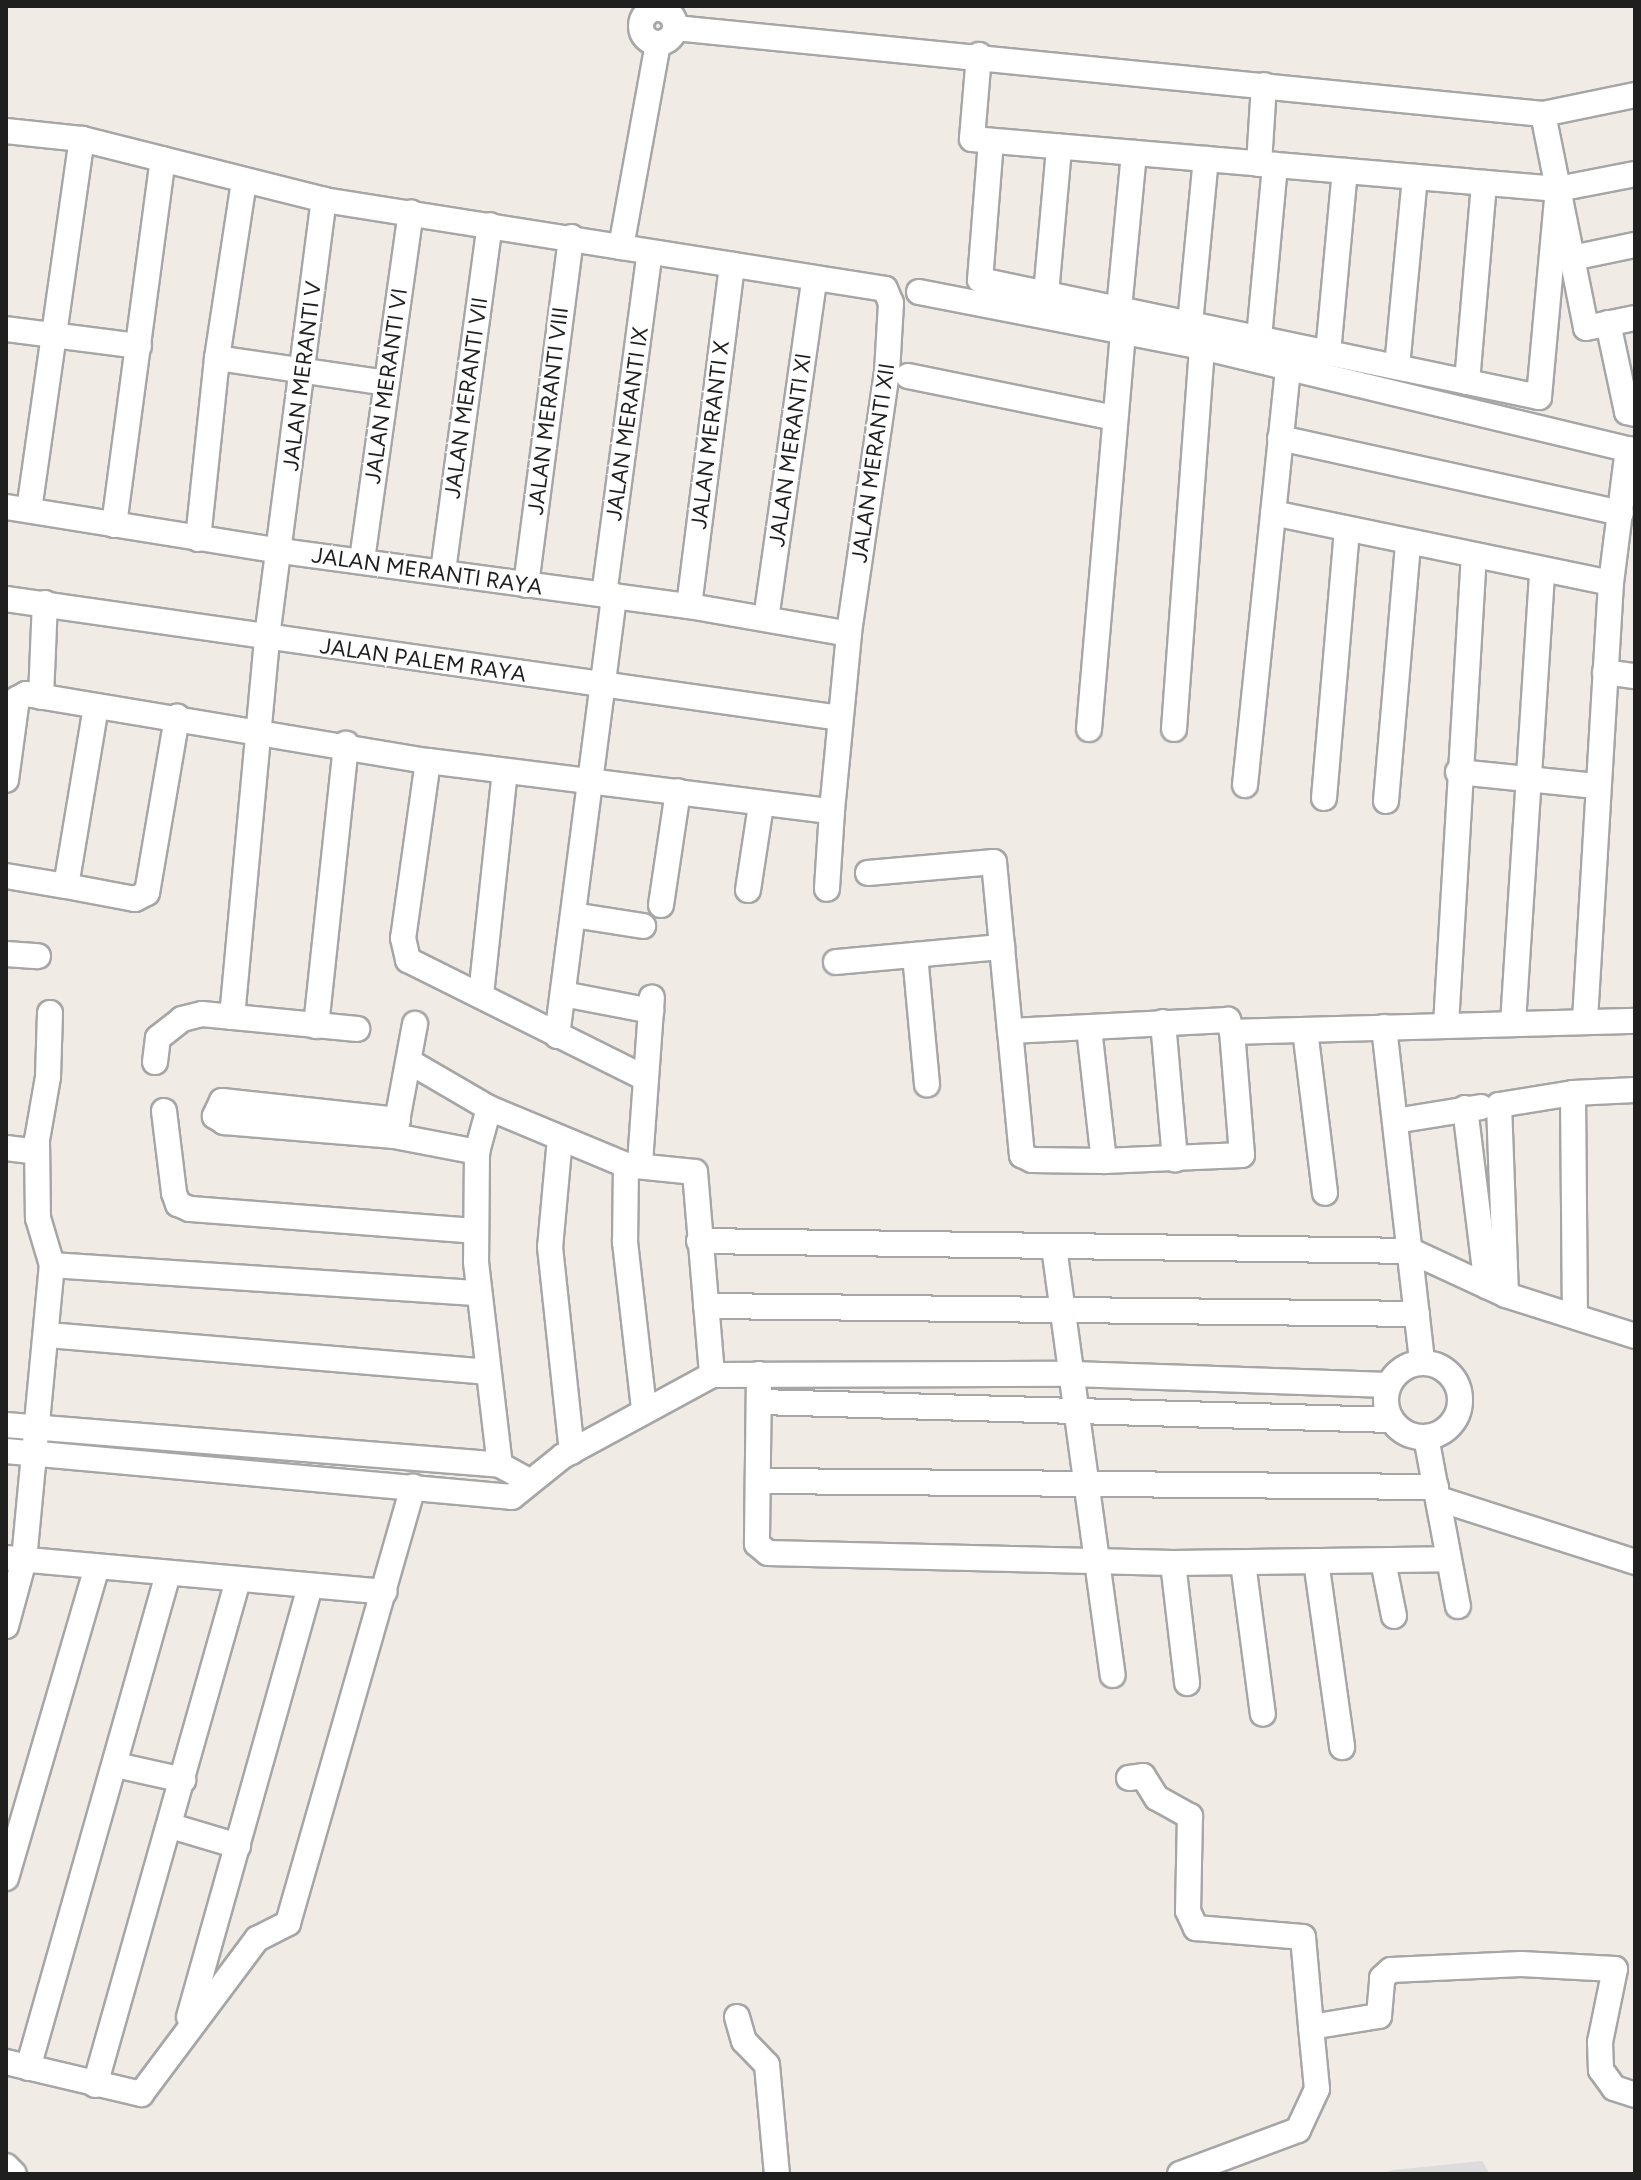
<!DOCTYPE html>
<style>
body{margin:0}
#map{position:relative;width:1641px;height:2180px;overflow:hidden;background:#f0ece5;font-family:Figtree,sans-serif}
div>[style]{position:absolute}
.residential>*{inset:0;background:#dddcdc}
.roads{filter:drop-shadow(2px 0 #a6a6a6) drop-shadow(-2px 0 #a6a6a6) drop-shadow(0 2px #a6a6a6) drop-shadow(0 -2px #a6a6a6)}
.minor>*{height:24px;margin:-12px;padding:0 12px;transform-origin:12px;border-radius:12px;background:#fff}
.minor>.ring{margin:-12px;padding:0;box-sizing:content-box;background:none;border:24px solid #fff;border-radius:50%}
span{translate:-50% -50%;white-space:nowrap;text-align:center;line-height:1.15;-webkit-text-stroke:6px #fff;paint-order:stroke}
.street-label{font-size:22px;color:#1f1f1f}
.frame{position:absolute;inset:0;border:8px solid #1f1f1f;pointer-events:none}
</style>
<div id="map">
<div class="residential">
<i style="clip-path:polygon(1482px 2161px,1490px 2174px,1380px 2174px,1393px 2170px)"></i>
</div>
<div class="roads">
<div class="minor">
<i class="ring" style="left:641px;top:9px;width:10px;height:10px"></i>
<i style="left:675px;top:28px;width:872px;rotate:5.66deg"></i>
<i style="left:1543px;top:114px;width:94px;rotate:-11.7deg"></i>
<i style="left:979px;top:55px;width:84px;rotate:94.8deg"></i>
<i style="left:972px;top:139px;width:588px;rotate:4.88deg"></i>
<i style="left:1558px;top:189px;width:78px;rotate:-11deg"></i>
<i style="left:1543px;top:114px;width:218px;rotate:78.6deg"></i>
<i style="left:1586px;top:328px;width:50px;rotate:-11.5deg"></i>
<i style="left:6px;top:131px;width:76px;rotate:6deg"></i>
<i style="left:82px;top:139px;width:250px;rotate:14.1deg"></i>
<i style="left:324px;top:200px;width:568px;rotate:9.01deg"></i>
<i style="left:885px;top:289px;width:15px;rotate:67deg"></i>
<i style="left:891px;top:303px;width:69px;rotate:93.3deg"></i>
<i style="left:887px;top:372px;width:265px;rotate:98.3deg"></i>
<i style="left:849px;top:634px;width:178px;rotate:95.5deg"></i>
<i style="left:991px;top:141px;width:139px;rotate:94.5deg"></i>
<i style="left:980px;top:280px;width:571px;rotate:11.82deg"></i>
<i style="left:1539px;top:397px;width:209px;rotate:-84.8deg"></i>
<i style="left:1259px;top:164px;width:79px;rotate:-86.4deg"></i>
<i style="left:621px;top:247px;width:206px;rotate:-79.7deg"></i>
<i style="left:1572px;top:258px;width:64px;rotate:-11.7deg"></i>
<i style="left:919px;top:292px;width:288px;rotate:11deg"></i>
<i style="left:1202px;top:347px;width:438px;rotate:13.5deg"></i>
<i style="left:1046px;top:294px;width:148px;rotate:-84.9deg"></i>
<i style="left:1119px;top:309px;width:157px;rotate:-84.5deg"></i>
<i style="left:1608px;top:323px;width:91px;rotate:77.9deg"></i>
<i style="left:1627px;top:412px;width:8px;rotate:14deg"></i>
<i style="left:1190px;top:324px;width:166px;rotate:-84.5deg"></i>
<i style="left:6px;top:329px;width:134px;rotate:7.3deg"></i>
<i style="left:1259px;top:338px;width:174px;rotate:-84.7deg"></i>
<i style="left:1328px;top:353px;width:183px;rotate:-84.7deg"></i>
<i style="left:217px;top:358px;width:171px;rotate:8.4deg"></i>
<i style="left:1397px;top:367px;width:191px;rotate:-84.6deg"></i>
<i style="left:908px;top:376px;width:211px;rotate:11.5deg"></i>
<i style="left:1467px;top:382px;width:200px;rotate:-85.1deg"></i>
<i style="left:1280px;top:438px;width:349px;rotate:12.4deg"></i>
<i style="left:6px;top:507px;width:278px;rotate:9.1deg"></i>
<i style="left:281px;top:551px;width:412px;rotate:7.7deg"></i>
<i style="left:689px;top:606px;width:162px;rotate:9.9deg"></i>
<i style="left:29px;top:510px;width:375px;rotate:-81.9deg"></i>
<i style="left:1273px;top:513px;width:345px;rotate:11.7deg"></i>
<i style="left:114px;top:525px;width:369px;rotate:-82.4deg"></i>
<i style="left:198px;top:539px;width:182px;rotate:-84deg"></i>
<i style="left:217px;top:358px;width:179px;rotate:-81.3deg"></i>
<i style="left:362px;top:560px;width:351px;rotate:-82deg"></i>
<i style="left:443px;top:571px;width:349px;rotate:-82.3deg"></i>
<i style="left:526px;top:585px;width:351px;rotate:-82.6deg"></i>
<i style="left:604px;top:595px;width:346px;rotate:-82.4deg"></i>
<i style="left:6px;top:599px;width:842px;rotate:8.12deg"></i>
<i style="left:689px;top:606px;width:344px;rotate:-82.8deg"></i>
<i style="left:766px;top:619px;width:342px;rotate:-81.9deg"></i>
<i style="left:1605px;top:672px;width:30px;rotate:8deg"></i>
<i style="left:41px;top:697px;width:94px;rotate:-87.6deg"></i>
<i style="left:1089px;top:729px;width:394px;rotate:-85.1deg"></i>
<i style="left:1174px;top:729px;width:383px;rotate:-85.8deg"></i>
<i style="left:428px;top:761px;width:179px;rotate:98deg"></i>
<i style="left:403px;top:938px;width:23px;rotate:77deg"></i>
<i style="left:408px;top:960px;width:263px;rotate:26.5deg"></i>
<i style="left:1458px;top:772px;width:139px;rotate:5.8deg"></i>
<i style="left:6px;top:780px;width:82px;rotate:-82.3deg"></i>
<i style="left:17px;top:699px;width:10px;rotate:-29deg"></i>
<i style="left:26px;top:694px;width:408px;rotate:9.5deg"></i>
<i style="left:428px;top:761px;width:407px;rotate:7.1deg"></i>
<i style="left:832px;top:811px;width:78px;rotate:93.7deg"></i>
<i style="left:1245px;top:785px;width:421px;rotate:-84.1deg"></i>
<i style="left:1324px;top:798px;width:270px;rotate:-85.1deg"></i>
<i style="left:1386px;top:801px;width:260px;rotate:-85.1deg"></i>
<i style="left:868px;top:873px;width:126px;rotate:-5deg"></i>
<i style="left:994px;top:862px;width:85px;rotate:84.6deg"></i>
<i style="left:6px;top:876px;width:61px;rotate:9.5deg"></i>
<i style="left:66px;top:886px;width:182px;rotate:-80.5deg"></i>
<i style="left:66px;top:886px;width:70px;rotate:10.7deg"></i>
<i style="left:135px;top:899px;width:13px;rotate:-27deg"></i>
<i style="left:147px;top:893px;width:179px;rotate:-80.3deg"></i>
<i style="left:748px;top:890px;width:86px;rotate:-81.3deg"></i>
<i style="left:661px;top:905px;width:115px;rotate:-81.5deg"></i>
<i style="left:573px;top:915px;width:71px;rotate:8.9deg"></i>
<i style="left:6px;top:954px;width:32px;rotate:4deg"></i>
<i style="left:915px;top:955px;width:130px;rotate:84.7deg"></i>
<i style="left:836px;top:962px;width:167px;rotate:-5.2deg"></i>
<i style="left:1002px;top:947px;width:84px;rotate:84.6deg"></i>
<i style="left:563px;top:994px;width:90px;rotate:10.9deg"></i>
<i style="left:481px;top:995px;width:225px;rotate:-83.9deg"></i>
<i style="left:50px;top:1013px;width:64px;rotate:91.8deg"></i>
<i style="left:48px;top:1077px;width:64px;rotate:99.9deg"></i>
<i style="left:37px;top:1140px;width:78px;rotate:89.3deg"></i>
<i style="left:38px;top:1218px;width:49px;rotate:73.4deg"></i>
<i style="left:232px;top:1017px;width:382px;rotate:-84.7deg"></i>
<i style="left:267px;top:637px;width:441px;rotate:-82.6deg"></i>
<i style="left:1585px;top:1020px;width:438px;rotate:-86.6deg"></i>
<i style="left:1611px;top:583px;width:135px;rotate:-82.8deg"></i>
<i style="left:1628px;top:449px;width:7px;rotate:8deg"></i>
<i style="left:1163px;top:1022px;width:138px;rotate:85deg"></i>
<i style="left:1513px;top:1023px;width:453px;rotate:-86.3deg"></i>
<i style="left:1446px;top:1025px;width:469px;rotate:-86.6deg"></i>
<i style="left:316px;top:1026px;width:284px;rotate:-83.9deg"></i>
<i style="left:1384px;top:1027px;width:338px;rotate:83.5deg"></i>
<i style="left:1089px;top:1028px;width:134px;rotate:83.6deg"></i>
<i style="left:1305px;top:1030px;width:164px;rotate:83deg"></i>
<i style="left:1232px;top:1032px;width:13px;rotate:-108deg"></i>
<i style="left:1228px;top:1020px;width:218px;rotate:177.1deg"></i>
<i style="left:1010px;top:1031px;width:125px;rotate:84.5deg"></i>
<i style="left:1022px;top:1155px;width:11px;rotate:27deg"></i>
<i style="left:1032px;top:1160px;width:72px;rotate:0.8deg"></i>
<i style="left:1104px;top:1161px;width:138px;rotate:-2.5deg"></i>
<i style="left:1242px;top:1155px;width:123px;rotate:-94.6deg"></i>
<i style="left:1232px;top:1032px;width:403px;rotate:-1.6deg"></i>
<i style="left:557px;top:1036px;width:444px;rotate:-82.6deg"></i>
<i style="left:155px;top:1062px;width:24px;rotate:-83deg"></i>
<i style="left:158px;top:1038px;width:31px;rotate:-38deg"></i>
<i style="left:182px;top:1019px;width:21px;rotate:-14deg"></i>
<i style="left:202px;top:1014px;width:156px;rotate:5.5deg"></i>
<i style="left:410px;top:1062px;width:91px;rotate:30.2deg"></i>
<i style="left:489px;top:1108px;width:148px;rotate:22.6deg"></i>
<i style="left:626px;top:1165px;width:69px;rotate:5.8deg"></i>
<i style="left:695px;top:1172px;width:204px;rotate:85.2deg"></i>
<i style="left:1573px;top:1093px;width:222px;rotate:89.5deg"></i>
<i style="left:489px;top:1108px;width:46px;rotate:105.3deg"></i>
<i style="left:477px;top:1152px;width:110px;rotate:90.5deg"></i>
<i style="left:476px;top:1262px;width:204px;rotate:83.3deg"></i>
<i style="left:1465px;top:1108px;width:180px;rotate:83deg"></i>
<i style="left:164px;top:1111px;width:83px;rotate:83deg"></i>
<i style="left:174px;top:1193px;width:12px;rotate:70deg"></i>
<i style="left:178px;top:1204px;width:13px;rotate:23deg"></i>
<i style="left:190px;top:1209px;width:286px;rotate:4.4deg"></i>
<i style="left:398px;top:1120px;width:177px;rotate:-173.8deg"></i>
<i style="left:222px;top:1101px;width:17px;rotate:115deg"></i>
<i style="left:215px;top:1116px;width:11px;rotate:34deg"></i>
<i style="left:224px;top:1122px;width:171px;rotate:4.7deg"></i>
<i style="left:394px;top:1136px;width:85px;rotate:10.9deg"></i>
<i style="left:1395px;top:1121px;width:87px;rotate:-9.2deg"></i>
<i style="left:395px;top:1132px;width:110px;rotate:-79.5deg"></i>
<i style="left:560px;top:1138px;width:109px;rotate:95.2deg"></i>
<i style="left:550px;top:1247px;width:206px;rotate:83.9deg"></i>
<i style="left:6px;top:1148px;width:31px;rotate:7deg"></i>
<i style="left:640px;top:1163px;width:166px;rotate:-85.9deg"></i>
<i style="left:626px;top:1165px;width:77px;rotate:90.7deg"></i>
<i style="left:625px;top:1242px;width:168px;rotate:83.5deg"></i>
<i style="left:699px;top:1241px;width:712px;rotate:0.8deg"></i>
<i style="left:1411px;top:1251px;width:105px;rotate:24.9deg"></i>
<i style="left:1506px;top:1295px;width:135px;rotate:17.6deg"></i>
<i style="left:1054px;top:1247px;width:432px;rotate:82.2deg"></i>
<i style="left:1506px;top:1295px;width:190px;rotate:-92.1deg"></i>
<i style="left:1499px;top:1105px;width:75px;rotate:-9.2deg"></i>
<i style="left:1573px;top:1093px;width:62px;rotate:-2.8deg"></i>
<i style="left:706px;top:1306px;width:711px;rotate:0.64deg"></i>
<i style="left:48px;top:1335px;width:440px;rotate:4.8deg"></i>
<i class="ring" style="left:1386px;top:1363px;width:50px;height:50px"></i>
<i style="left:759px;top:1374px;width:170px;rotate:90.7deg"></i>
<i style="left:757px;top:1544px;width:14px;rotate:39deg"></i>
<i style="left:768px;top:1553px;width:405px;rotate:1.4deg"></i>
<i style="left:1173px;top:1563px;width:274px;rotate:-0.8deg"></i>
<i style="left:760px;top:1402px;width:631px;rotate:1.63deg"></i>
<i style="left:6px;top:1425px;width:496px;rotate:4.6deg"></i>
<i style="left:500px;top:1465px;width:31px;rotate:29deg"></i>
<i style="left:1426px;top:1437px;width:172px;rotate:79.3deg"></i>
<i style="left:6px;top:1451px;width:508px;rotate:5.19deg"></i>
<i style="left:512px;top:1497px;width:65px;rotate:-38.8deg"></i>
<i style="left:563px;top:1456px;width:170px;rotate:-28.5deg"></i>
<i style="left:712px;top:1375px;width:360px;rotate:-0.2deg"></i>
<i style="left:1072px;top:1374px;width:316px;rotate:2deg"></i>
<i style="left:761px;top:1481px;width:675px;rotate:0.51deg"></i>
<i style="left:1439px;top:1499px;width:206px;rotate:17.8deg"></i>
<i style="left:6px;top:1558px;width:380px;rotate:5.1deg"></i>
<i style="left:1316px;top:1561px;width:188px;rotate:82deg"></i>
<i style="left:1383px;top:1561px;width:56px;rotate:78.7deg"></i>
<i style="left:1173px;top:1563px;width:121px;rotate:83.3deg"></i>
<i style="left:1243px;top:1563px;width:152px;rotate:82.5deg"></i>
<i style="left:6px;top:1626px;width:68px;rotate:-74.7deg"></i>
<i style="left:24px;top:1560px;width:296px;rotate:-84.6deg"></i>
<i style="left:52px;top:1265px;width:427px;rotate:3.8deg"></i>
<i style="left:116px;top:1765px;width:69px;rotate:12.6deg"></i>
<i style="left:1129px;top:1778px;width:14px;rotate:-8deg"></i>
<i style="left:1143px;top:1776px;width:26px;rotate:58deg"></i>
<i style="left:1157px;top:1798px;width:38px;rotate:29deg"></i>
<i style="left:1190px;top:1816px;width:95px;rotate:91.2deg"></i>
<i style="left:1188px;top:1911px;width:19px;rotate:65deg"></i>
<i style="left:1196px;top:1928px;width:107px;rotate:4.8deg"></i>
<i style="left:1303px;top:1937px;width:90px;rotate:84.9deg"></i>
<i style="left:171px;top:1826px;width:70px;rotate:16.6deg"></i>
<i style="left:6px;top:1878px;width:324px;rotate:-73.7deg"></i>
<i style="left:189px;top:2017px;width:447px;rotate:-74.3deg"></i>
<i style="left:737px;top:2017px;width:25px;rotate:74deg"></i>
<i style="left:744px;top:2041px;width:33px;rotate:46deg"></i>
<i style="left:767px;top:2065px;width:109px;rotate:84.8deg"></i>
<i style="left:6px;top:2062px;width:139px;rotate:13.3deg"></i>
<i style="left:141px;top:2094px;width:194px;rotate:-53.2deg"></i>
<i style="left:257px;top:1939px;width:35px;rotate:-27deg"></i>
<i style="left:288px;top:1923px;width:454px;rotate:-74deg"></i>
<i style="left:28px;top:2068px;width:513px;rotate:-74.18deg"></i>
<i style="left:95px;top:2085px;width:525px;rotate:-74.19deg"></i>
<i style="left:6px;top:2166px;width:11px;rotate:45deg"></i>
<i style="left:1180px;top:2174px;width:126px;rotate:-20.4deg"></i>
<i style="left:1298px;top:2130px;width:45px;rotate:-65.1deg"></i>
<i style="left:1317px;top:2089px;width:62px;rotate:-95.5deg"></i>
<i style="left:1311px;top:2027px;width:69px;rotate:-9.2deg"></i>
<i style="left:1379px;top:2016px;width:38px;rotate:-85deg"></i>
<i style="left:1382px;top:1978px;width:12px;rotate:-42deg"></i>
<i style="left:1391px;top:1970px;width:130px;rotate:-2.6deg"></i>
<i style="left:1521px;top:1964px;width:94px;rotate:3deg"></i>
<i style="left:1615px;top:1969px;width:75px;rotate:101.6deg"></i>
<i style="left:1600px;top:2042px;width:28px;rotate:88deg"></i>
<i style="left:1601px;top:2070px;width:22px;rotate:54deg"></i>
<i style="left:1614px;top:2088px;width:22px;rotate:18deg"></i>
</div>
</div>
<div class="street-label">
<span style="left:302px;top:376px;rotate:-83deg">JALAN MERANTI V</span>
<span style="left:386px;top:386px;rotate:-82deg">JALAN MERANTI VI</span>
<span style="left:466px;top:398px;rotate:-82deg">JALAN MERANTI VII</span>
<span style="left:548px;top:411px;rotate:-83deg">JALAN MERANTI VIII</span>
<span style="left:627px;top:424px;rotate:-82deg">JALAN MERANTI IX</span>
<span style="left:710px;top:435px;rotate:-83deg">JALAN MERANTI X</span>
<span style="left:790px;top:450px;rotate:-82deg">JALAN MERANTI XI</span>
<span style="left:873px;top:463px;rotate:-82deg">JALAN MERANTI XII</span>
<span style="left:427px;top:571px;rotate:8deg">JALAN MERANTI RAYA</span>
<span style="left:423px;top:660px;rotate:8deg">JALAN PALEM RAYA</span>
</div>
<div class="frame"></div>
</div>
